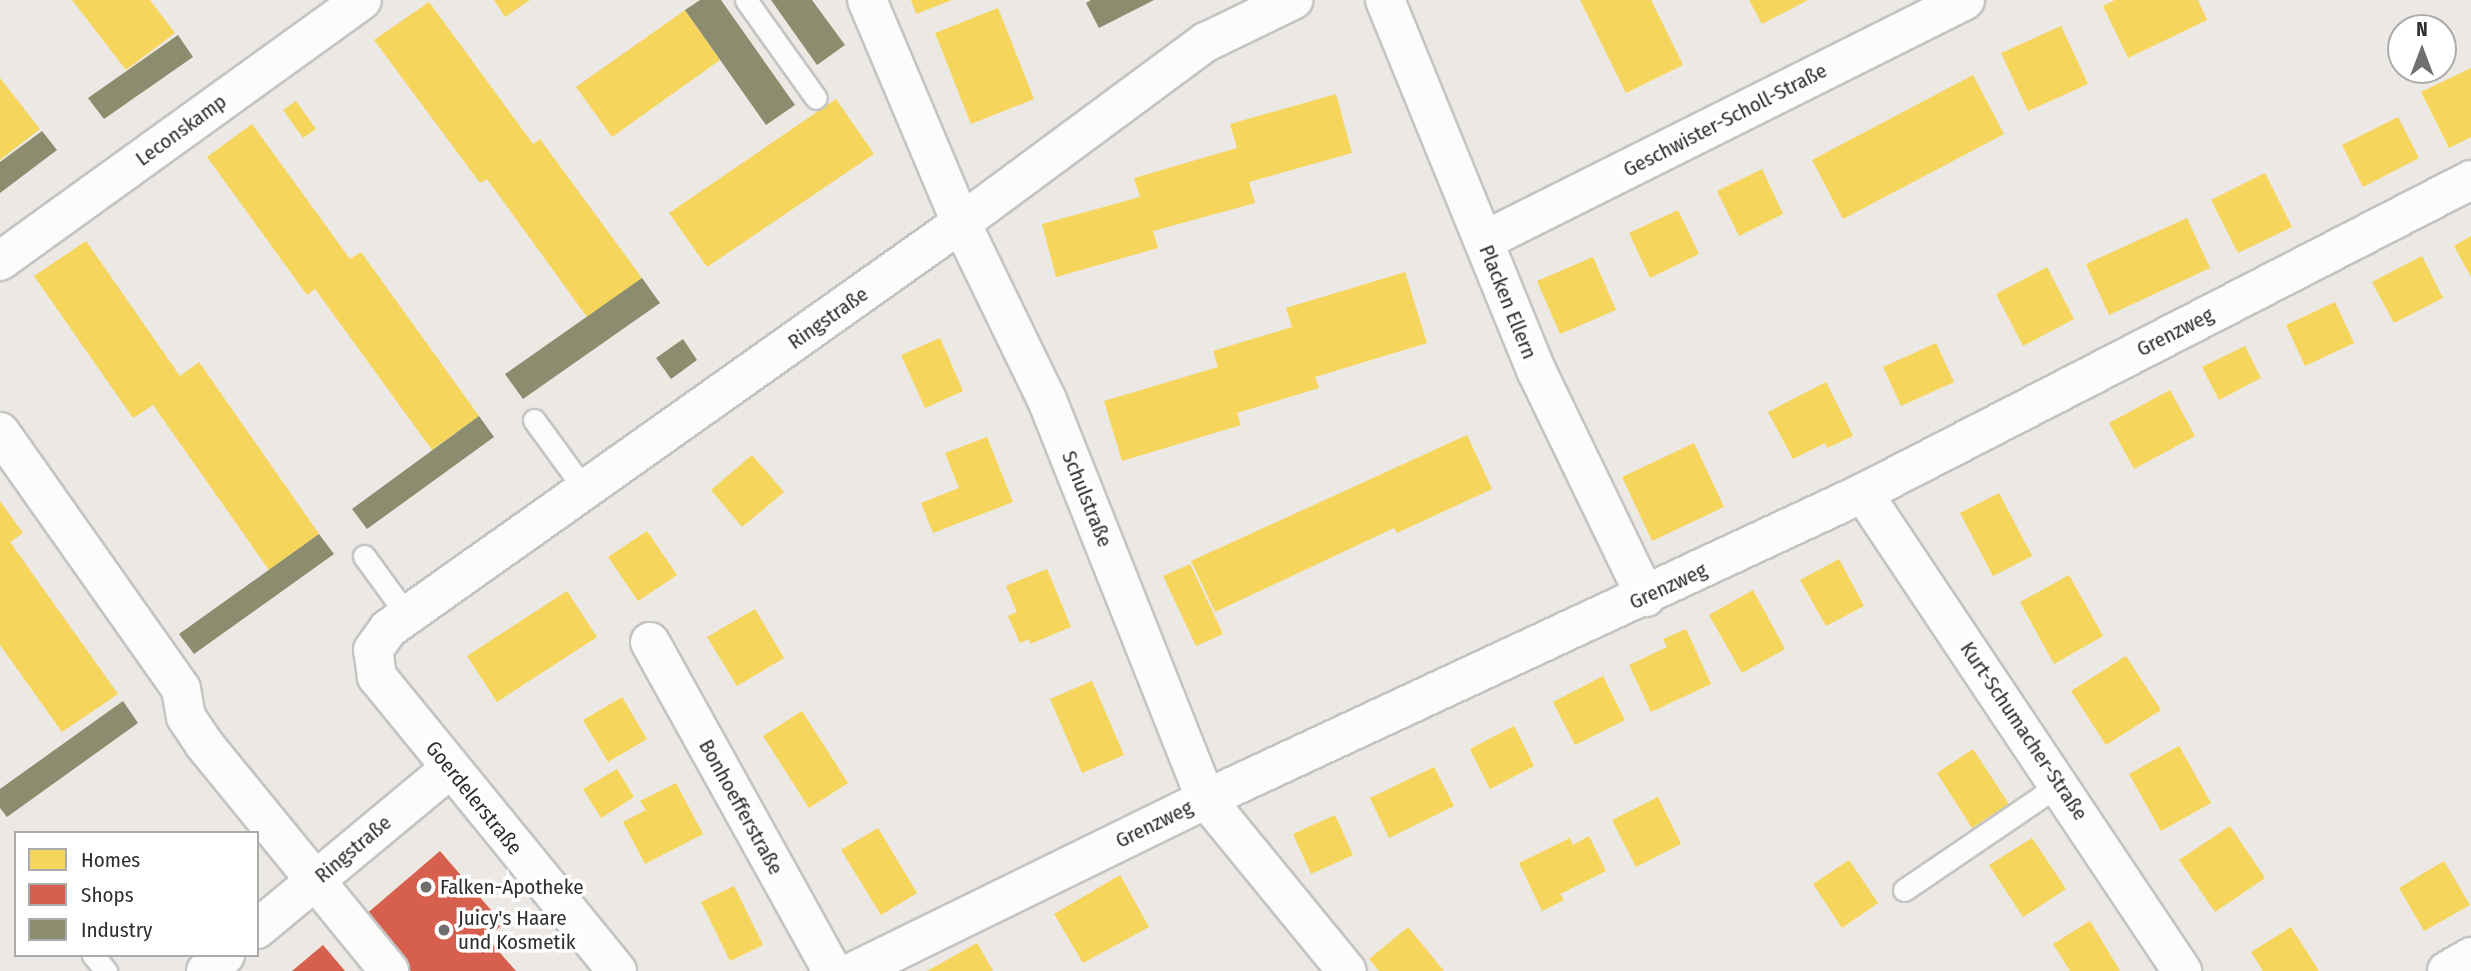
<!DOCTYPE html>
<meta charset="utf-8">
<style>
body{margin:0}
#map{position:relative;width:2471px;height:971px;overflow:hidden;background:#ece8e4;font-family:"Fira Sans Condensed",sans-serif}
div>[style]{position:absolute}
.homes>*{inset:0;background:#f6d55c}
.shops>*{inset:0;background:#d6604d}
.industry>*{inset:0;background:#8c8c6e}
.roads{filter:drop-shadow(2px 0 #c5c4c5) drop-shadow(-2px 0 #c5c4c5) drop-shadow(0 2px #c5c4c5) drop-shadow(0 -2px #c5c4c5)}
.lane>*{height:21px;margin:-10.5px;padding:0 10.5px;transform-origin:10.5px;border-radius:10.5px;background:#fcfcfb}
.street>*{height:38px;margin:-19px;padding:0 19px;transform-origin:19px;border-radius:19px;background:#fcfcfb}
.dots>*{width:19px;height:19px;translate:-50% -50%;box-sizing:border-box;border:4px solid #fff;border-radius:50%}
span{translate:-50% -50%;white-space:nowrap;text-align:center;line-height:1.15;-webkit-text-stroke:7px #fff;paint-order:stroke}
.street-label{font-size:21px;color:#2e2e2e}
.poi-label{font-size:21px;color:#2e2e2e}
.left{translate:0 -50%;text-align:left}
.legend{position:absolute;left:14px;top:831px;width:245px;height:126px;box-sizing:border-box;background:#fff;border:2px solid #ababab;margin:0;padding:9px 12px;list-style:none;font-size:21px;color:#2e2e2e}
.legend li{display:flex;align-items:center;gap:14px;height:35px}
.legend b{width:35px;border:2px solid #ababab}
.north{position:absolute;left:2387px;top:14px;width:70px;height:70px;box-sizing:border-box;background:#fff;border:2px solid #ababab;border-radius:50%;rotate:0deg;font-size:19px;font-weight:700;line-height:28px;text-align:center;color:#2e2e2e}
.north::after{content:'';display:block;margin:auto;width:24px;height:32px;background:#706f6e;clip-path:polygon(50% 0,100% 100%,50% 72%,0 100%)}
</style>
<div id="map">
<div class="homes">
<i style="clip-path:polygon(72px 0,150px 0,175px 33px,126px 70px)"></i>
<i style="clip-path:polygon(494px 0,530px 0,505px 17px)"></i>
<i style="clip-path:polygon(911px 0,952px 0,916px 14px)"></i>
<i style="clip-path:polygon(1580px 0,1651px 0,1683px 65px,1626px 93px)"></i>
<i style="clip-path:polygon(1749px 0,1808px 0,1762px 24px)"></i>
<i style="clip-path:polygon(2115px 0,2198px 0,2207px 20px,2128px 58px,2103px 6px)"></i>
<i style="clip-path:polygon(429px 2px,533px 144px,540px 139px,642px 278px,587px 317px,487px 179px,480px 183px,374px 40px)"></i>
<i style="clip-path:polygon(998px 8px,1034px 99px,971px 124px,935px 33px)"></i>
<i style="clip-path:polygon(685px 10px,720px 60px,612px 137px,576px 87px)"></i>
<i style="clip-path:polygon(2061px 26px,2088px 84px,2028px 111px,2001px 53px)"></i>
<i style="clip-path:polygon(2471px 68px,2471px 137px,2449px 148px,2421px 92px)"></i>
<i style="clip-path:polygon(1973px 75px,2004px 134px,1843px 219px,1812px 160px)"></i>
<i style="clip-path:polygon(0 78px,40px 129px,0 160px)"></i>
<i style="clip-path:polygon(1336px 94px,1352px 153px,1249px 182px,1255px 203px,1153px 231px,1158px 248px,1056px 277px,1042px 224px,1140px 197px,1134px 178px,1237px 148px,1230px 124px)"></i>
<i style="clip-path:polygon(836px 99px,874px 154px,707px 267px,669px 213px)"></i>
<i style="clip-path:polygon(296px 101px,316px 129px,303px 138px,283px 110px)"></i>
<i style="clip-path:polygon(2398px 117px,2419px 158px,2363px 187px,2342px 145px)"></i>
<i style="clip-path:polygon(252px 124px,350px 259px,361px 252px,479px 416px,432px 450px,315px 289px,307px 295px,207px 157px)"></i>
<i style="clip-path:polygon(1762px 169px,1783px 214px,1739px 236px,1717px 191px)"></i>
<i style="clip-path:polygon(2265px 173px,2292px 227px,2238px 253px,2211px 200px)"></i>
<i style="clip-path:polygon(1678px 210px,1699px 254px,1650px 278px,1629px 233px)"></i>
<i style="clip-path:polygon(2187px 218px,2210px 268px,2109px 315px,2086px 264px)"></i>
<i style="clip-path:polygon(2471px 236px,2471px 277px,2454px 246px)"></i>
<i style="clip-path:polygon(86px 241px,180px 376px,199px 362px,319px 534px,269px 570px,153px 405px,133px 418px,34px 276px)"></i>
<i style="clip-path:polygon(2422px 256px,2443px 298px,2394px 323px,2372px 282px)"></i>
<i style="clip-path:polygon(1593px 257px,1616px 310px,1560px 334px,1537px 281px)"></i>
<i style="clip-path:polygon(2047px 267px,2074px 319px,2023px 346px,1996px 294px)"></i>
<i style="clip-path:polygon(1405px 272px,1427px 343px,1315px 377px,1319px 388px,1237px 413px,1241px 425px,1122px 461px,1104px 401px,1218px 367px,1213px 351px,1292px 327px,1286px 308px)"></i>
<i style="clip-path:polygon(2335px 302px,2354px 343px,2305px 366px,2286px 325px)"></i>
<i style="clip-path:polygon(940px 338px,963px 391px,925px 408px,901px 355px)"></i>
<i style="clip-path:polygon(1936px 343px,1954px 382px,1901px 406px,1883px 367px)"></i>
<i style="clip-path:polygon(2245px 346px,2261px 378px,2219px 400px,2202px 367px)"></i>
<i style="clip-path:polygon(1826px 382px,1853px 436px,1827px 448px,1825px 443px,1793px 459px,1768px 412px)"></i>
<i style="clip-path:polygon(2170px 390px,2195px 436px,2134px 469px,2109px 423px)"></i>
<i style="clip-path:polygon(1467px 435px,1492px 489px,1397px 533px,1394px 528px,1215px 612px,1191px 561px)"></i>
<i style="clip-path:polygon(987px 437px,1013px 502px,933px 533px,921px 503px,959px 488px,945px 453px)"></i>
<i style="clip-path:polygon(1694px 443px,1724px 507px,1652px 541px,1622px 477px)"></i>
<i style="clip-path:polygon(752px 455px,784px 492px,742px 527px,711px 490px)"></i>
<i style="clip-path:polygon(1999px 493px,2032px 556px,1993px 576px,1960px 513px)"></i>
<i style="clip-path:polygon(0 501px,23px 533px,10px 542px,118px 694px,62px 732px,0 645px)"></i>
<i style="clip-path:polygon(647px 531px,677px 575px,638px 601px,608px 557px)"></i>
<i style="clip-path:polygon(1839px 559px,1864px 606px,1826px 626px,1800px 580px)"></i>
<i style="clip-path:polygon(1190px 564px,1223px 634px,1196px 646px,1163px 576px)"></i>
<i style="clip-path:polygon(1047px 569px,1071px 627px,1030px 644px,1029px 639px,1020px 643px,1008px 616px,1017px 612px,1006px 586px)"></i>
<i style="clip-path:polygon(2069px 575px,2103px 636px,2054px 664px,2020px 602px)"></i>
<i style="clip-path:polygon(1753px 590px,1785px 649px,1742px 673px,1709px 615px)"></i>
<i style="clip-path:polygon(567px 591px,597px 637px,497px 702px,467px 656px)"></i>
<i style="clip-path:polygon(755px 609px,784px 658px,737px 686px,707px 637px)"></i>
<i style="clip-path:polygon(1686px 629px,1711px 684px,1651px 712px,1629px 665px,1667px 647px,1663px 639px)"></i>
<i style="clip-path:polygon(2126px 656px,2161px 710px,2106px 745px,2071px 691px)"></i>
<i style="clip-path:polygon(1603px 676px,1625px 720px,1575px 745px,1553px 702px)"></i>
<i style="clip-path:polygon(1092px 681px,1124px 755px,1082px 773px,1050px 699px)"></i>
<i style="clip-path:polygon(622px 697px,647px 739px,608px 762px,583px 720px)"></i>
<i style="clip-path:polygon(802px 711px,848px 783px,809px 808px,763px 736px)"></i>
<i style="clip-path:polygon(1514px 726px,1534px 766px,1490px 789px,1470px 749px)"></i>
<i style="clip-path:polygon(2179px 746px,2211px 803px,2161px 831px,2129px 774px)"></i>
<i style="clip-path:polygon(1973px 749px,2009px 804px,1972px 828px,1937px 773px)"></i>
<i style="clip-path:polygon(1434px 767px,1454px 806px,1389px 838px,1370px 798px)"></i>
<i style="clip-path:polygon(617px 769px,634px 797px,601px 818px,583px 789px)"></i>
<i style="clip-path:polygon(676px 783px,703px 834px,645px 864px,623px 822px,646px 810px,640px 801px)"></i>
<i style="clip-path:polygon(1658px 797px,1681px 844px,1636px 867px,1612px 820px)"></i>
<i style="clip-path:polygon(1335px 815px,1353px 855px,1311px 874px,1293px 834px)"></i>
<i style="clip-path:polygon(2230px 826px,2265px 878px,2215px 912px,2179px 860px)"></i>
<i style="clip-path:polygon(878px 828px,917px 893px,881px 915px,841px 850px)"></i>
<i style="clip-path:polygon(1589px 836px,1606px 871px,1560px 894px,1564px 900px,1542px 911px,1519px 863px,1570px 838px,1573px 845px)"></i>
<i style="clip-path:polygon(2032px 838px,2066px 889px,2023px 917px,1989px 865px)"></i>
<i style="clip-path:polygon(1849px 860px,1878px 903px,1842px 928px,1813px 884px)"></i>
<i style="clip-path:polygon(2444px 861px,2470px 905px,2424px 931px,2399px 888px)"></i>
<i style="clip-path:polygon(1120px 875px,1149px 927px,1083px 963px,1054px 914px)"></i>
<i style="clip-path:polygon(734px 886px,763px 945px,730px 961px,701px 902px)"></i>
<i style="clip-path:polygon(2090px 921px,2120px 971px,2070px 971px,2053px 944px)"></i>
<i style="clip-path:polygon(1408px 927px,1444px 971px,1379px 971px,1369px 959px)"></i>
<i style="clip-path:polygon(2291px 927px,2319px 971px,2263px 971px,2251px 952px)"></i>
<i style="clip-path:polygon(977px 943px,993px 971px,927px 971px)"></i>
</div>
<div class="shops">
<i style="clip-path:polygon(440px 851px,503px 924px,487px 938px,516px 971px,411px 971px,364px 916px)"></i>
<i style="clip-path:polygon(323px 945px,345px 971px,292px 971px)"></i>
</div>
<div class="industry">
<i style="clip-path:polygon(700px 0,721px 0,795px 105px,766px 125px,685px 10px)"></i>
<i style="clip-path:polygon(771px 0,812px 0,845px 45px,817px 65px)"></i>
<i style="clip-path:polygon(1091px 0,1154px 0,1099px 28px,1086px 3px)"></i>
<i style="clip-path:polygon(178px 35px,193px 57px,104px 119px,88px 98px)"></i>
<i style="clip-path:polygon(42px 131px,57px 150px,0 193px,0 162px)"></i>
<i style="clip-path:polygon(642px 278px,660px 303px,523px 399px,505px 374px)"></i>
<i style="clip-path:polygon(683px 339px,697px 360px,671px 379px,656px 358px)"></i>
<i style="clip-path:polygon(479px 416px,494px 437px,367px 529px,352px 509px)"></i>
<i style="clip-path:polygon(319px 534px,334px 554px,194px 654px,179px 634px)"></i>
<i style="clip-path:polygon(123px 701px,138px 723px,7px 817px,0 808px,0 789px)"></i>
</div>
<div class="roads">
<div class="lane">
<i style="left:746px;top:0;width:120px;rotate:54.5deg"></i>
<i style="left:534px;top:420px;width:87px;rotate:53.9deg"></i>
<i style="left:364px;top:556px;width:73px;rotate:53.9deg"></i>
<i style="left:1904px;top:890px;width:189px;rotate:-34.2deg"></i>
<i style="left:93px;top:955px;width:21px;rotate:51deg"></i>
</div>
<div class="street">
<i style="left:867px;top:0;width:242px;rotate:67.1deg"></i>
<i style="left:961px;top:223px;width:197px;rotate:64.1deg"></i>
<i style="left:1047px;top:400px;width:430px;rotate:68.3deg"></i>
<i style="left:1206px;top:799px;width:222px;rotate:50.7deg"></i>
<i style="left:1385px;top:0;width:402px;rotate:67.8deg"></i>
<i style="left:1537px;top:372px;width:250px;rotate:64.2deg"></i>
<i style="left:1484px;top:241px;width:538px;rotate:-26.61deg"></i>
<i style="left:0;top:261px;width:446px;rotate:-35.8deg"></i>
<i style="left:0;top:432px;width:314px;rotate:54.8deg"></i>
<i style="left:181px;top:689px;width:28px;rotate:80deg"></i>
<i style="left:186px;top:717px;width:32px;rotate:56deg"></i>
<i style="left:204px;top:744px;width:293px;rotate:50.8deg"></i>
<i style="left:1863px;top:493px;width:575px;rotate:56.28deg"></i>
<i style="left:650px;top:642px;width:376px;rotate:61deg"></i>
<i style="left:257px;top:929px;width:251px;rotate:-39.7deg"></i>
<i style="left:206px;top:971px;width:25px;rotate:-40deg"></i>
<i style="left:617px;top:971px;width:380px;rotate:-129.2deg"></i>
<i style="left:377px;top:677px;width:27px;rotate:-98deg"></i>
<i style="left:373px;top:650px;width:26px;rotate:-54deg"></i>
<i style="left:388px;top:629px;width:702px;rotate:-35.32deg"></i>
<i style="left:961px;top:223px;width:305px;rotate:-36.5deg"></i>
<i style="left:1206px;top:42px;width:97px;rotate:-25.8deg"></i>
<i style="left:855px;top:971px;width:391px;rotate:-26.1deg"></i>
<i style="left:1206px;top:799px;width:725px;rotate:-24.97deg"></i>
<i style="left:1863px;top:493px;width:684px;rotate:-27.24deg"></i>
<i style="left:2447px;top:971px;width:28px;rotate:-30deg"></i>
</div>
</div>
<div class="dots">
<i style="left:426px;top:887px;background:#706f6e"></i>
<i style="left:444px;top:930px;background:#706f6e"></i>
</div>
<div class="street-label">
<span style="left:1725px;top:120px;rotate:-27deg">Geschwister-Scholl-Straße</span>
<span style="left:181px;top:130px;rotate:-36deg">Leconskamp</span>
<span style="left:1508px;top:302px;rotate:68deg">Placken Ellern</span>
<span style="left:828px;top:318px;rotate:-35deg">Ringstraße</span>
<span style="left:2175px;top:332px;rotate:-27deg">Grenzweg</span>
<span style="left:1087px;top:499px;rotate:68deg">Schulstraße</span>
<span style="left:1668px;top:586px;rotate:-25deg">Grenzweg</span>
<span style="left:2024px;top:731px;rotate:56deg">Kurt-Schumacher-Straße</span>
<span style="left:474px;top:798px;rotate:51deg">Goerdelerstraße</span>
<span style="left:741px;top:807px;rotate:61deg">Bonhoefferstraße</span>
<span style="left:1154px;top:824px;rotate:-26deg">Grenzweg</span>
<span style="left:353px;top:849px;rotate:-40deg">Ringstraße</span>
</div>
<div class="poi-label">
<span class="left" style="left:440px;top:887px">Falken-Apotheke</span>
<span class="left" style="left:458px;top:930px">Juicy's Haare<br>und Kosmetik</span>
</div>
<ul class="legend">
<li><b style="height:19px;background:#f6d55c"></b>Homes</li>
<li><b style="height:19px;background:#d6604d"></b>Shops</li>
<li><b style="height:19px;background:#8c8c6e"></b>Industry</li>
</ul>
<div class="north">N</div>
</div>
